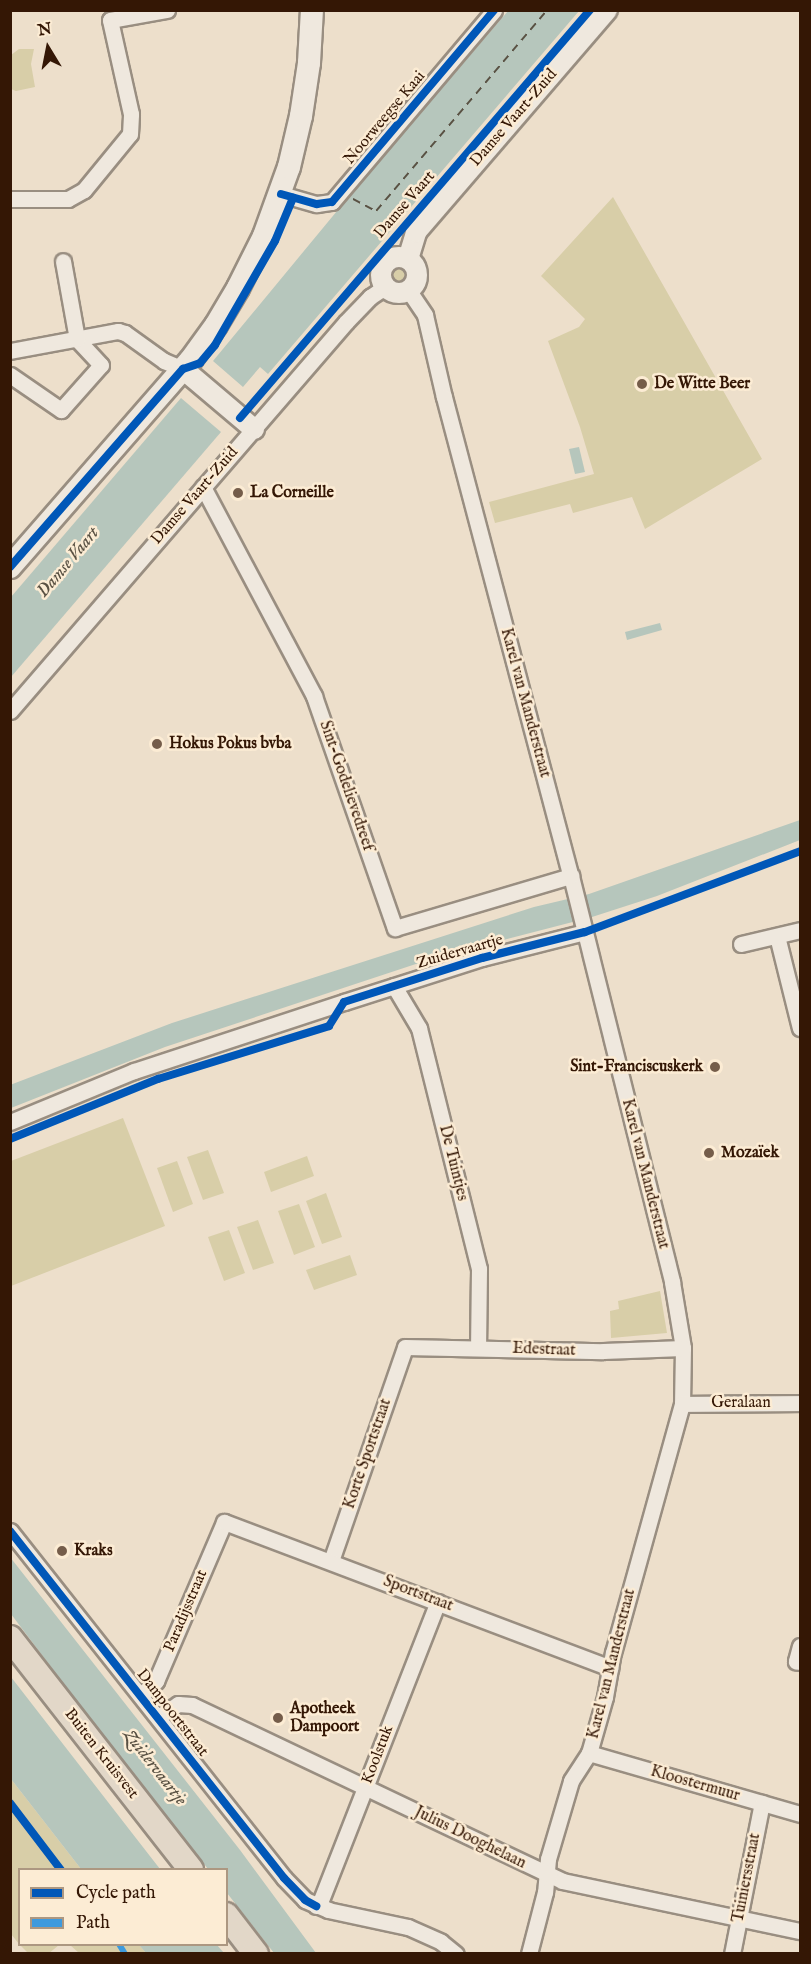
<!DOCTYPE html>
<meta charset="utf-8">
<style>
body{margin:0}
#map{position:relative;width:811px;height:1964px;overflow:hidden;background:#eddfcb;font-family:"IM FELL English",serif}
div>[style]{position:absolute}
.green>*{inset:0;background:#d8cea8}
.round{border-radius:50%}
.water>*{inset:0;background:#b6c6bc}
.ferry>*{height:1.5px;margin-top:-0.75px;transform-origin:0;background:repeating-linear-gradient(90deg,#595143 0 8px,transparent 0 14px)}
.roads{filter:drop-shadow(2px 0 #998e81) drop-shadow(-2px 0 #998e81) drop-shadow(0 2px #998e81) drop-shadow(0 -2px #998e81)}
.minor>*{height:15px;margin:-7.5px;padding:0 7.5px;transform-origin:7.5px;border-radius:7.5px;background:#efe8de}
.tertiary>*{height:20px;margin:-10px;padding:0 10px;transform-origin:10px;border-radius:10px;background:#efe8de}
.tertiary>.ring{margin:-10px;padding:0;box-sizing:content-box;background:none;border:20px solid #efe8de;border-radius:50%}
.secondary>*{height:22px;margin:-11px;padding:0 11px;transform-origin:11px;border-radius:11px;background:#efe8de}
.primary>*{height:24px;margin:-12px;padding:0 12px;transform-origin:12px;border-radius:12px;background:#e2d7c8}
.quiet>*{height:6px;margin-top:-3px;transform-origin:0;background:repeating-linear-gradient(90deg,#3e9add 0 12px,transparent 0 18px)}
.cycleway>*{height:8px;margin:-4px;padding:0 4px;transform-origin:4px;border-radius:4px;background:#0057b8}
.dots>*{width:16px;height:16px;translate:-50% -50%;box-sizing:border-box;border:3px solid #fcecd4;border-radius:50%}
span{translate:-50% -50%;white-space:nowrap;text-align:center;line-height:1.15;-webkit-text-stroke:5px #fcecd4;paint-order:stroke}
.street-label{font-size:16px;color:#341705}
.poi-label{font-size:16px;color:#341705;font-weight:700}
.left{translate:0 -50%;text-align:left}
.right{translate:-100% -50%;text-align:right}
.water-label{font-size:18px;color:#595143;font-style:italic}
.frame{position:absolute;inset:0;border:12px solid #341705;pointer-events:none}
.legend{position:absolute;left:18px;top:1868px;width:210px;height:78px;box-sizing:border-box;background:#fcecd4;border:2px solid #ac9781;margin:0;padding:8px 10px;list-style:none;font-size:18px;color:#341705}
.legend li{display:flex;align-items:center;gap:12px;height:30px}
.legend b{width:30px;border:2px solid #ac9781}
.north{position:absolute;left:18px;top:18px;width:60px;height:60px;-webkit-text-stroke:4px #fcecd4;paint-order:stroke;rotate:350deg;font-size:16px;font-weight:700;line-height:24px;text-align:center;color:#341705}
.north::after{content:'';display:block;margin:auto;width:21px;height:27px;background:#341705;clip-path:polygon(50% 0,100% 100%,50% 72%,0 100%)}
</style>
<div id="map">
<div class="green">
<i style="clip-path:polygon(19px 49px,34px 49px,31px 64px,35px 87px,16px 91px,11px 89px,11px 55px)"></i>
<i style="clip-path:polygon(613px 197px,762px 459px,645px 529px,632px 497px,573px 513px,570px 504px,495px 523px,489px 502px,594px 474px,580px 427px,548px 341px,579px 327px,585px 319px,541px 276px)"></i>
<i class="round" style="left:390px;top:265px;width:18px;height:18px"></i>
<i style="clip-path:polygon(123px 1118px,165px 1226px,11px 1286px,11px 1161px)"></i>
<i style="clip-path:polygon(208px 1150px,224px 1193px,203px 1200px,187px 1157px)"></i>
<i style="clip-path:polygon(307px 1156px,314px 1176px,271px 1192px,264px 1172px)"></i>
<i style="clip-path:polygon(177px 1161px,193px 1204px,173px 1212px,157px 1168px)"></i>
<i style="clip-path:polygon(326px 1193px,342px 1237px,322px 1244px,306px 1201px)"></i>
<i style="clip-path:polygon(299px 1204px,315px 1247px,294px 1255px,278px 1211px)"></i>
<i style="clip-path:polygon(258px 1220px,274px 1263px,253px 1270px,237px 1227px)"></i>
<i style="clip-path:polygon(229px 1230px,245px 1273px,224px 1281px,208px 1237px)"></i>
<i style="clip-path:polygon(350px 1255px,357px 1275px,314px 1290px,306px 1270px)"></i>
<i style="clip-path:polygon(660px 1291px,667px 1333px,611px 1338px,610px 1311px,619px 1309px,618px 1301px)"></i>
<i style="clip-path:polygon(11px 1779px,81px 1869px,20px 1870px,19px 1944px,11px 1934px)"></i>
<i style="clip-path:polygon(20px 1945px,59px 1945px,48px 1954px,28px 1953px)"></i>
<i style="clip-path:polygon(70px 1945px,139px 1945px,146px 1953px,79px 1953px)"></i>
</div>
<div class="water">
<i style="clip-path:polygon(508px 11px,579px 11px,268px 374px,260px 367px,243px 387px,213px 361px,356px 188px)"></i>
<i style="clip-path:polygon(181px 398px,221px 432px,11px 677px,11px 597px)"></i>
<i style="clip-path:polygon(579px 447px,585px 472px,575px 474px,569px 449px)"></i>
<i style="clip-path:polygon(660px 623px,662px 630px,627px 640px,625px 632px)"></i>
<i style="clip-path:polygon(800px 820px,800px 840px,657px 896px,592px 917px,434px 958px,165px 1047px,11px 1108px,10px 1085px,172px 1023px,534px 907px,589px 894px)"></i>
<i style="clip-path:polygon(10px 1557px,240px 1850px,316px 1953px,274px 1953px,227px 1893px,226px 1870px,208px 1869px,84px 1711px,11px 1614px)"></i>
<i style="clip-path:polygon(11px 1677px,132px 1833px,160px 1869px,81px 1869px,11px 1779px)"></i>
<i style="clip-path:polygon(139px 1945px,217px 1945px,224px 1953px,146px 1953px)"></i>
</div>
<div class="ferry">
<i style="left:353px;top:199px;width:26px;rotate:28deg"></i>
<i style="left:376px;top:211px;width:264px;rotate:-49.6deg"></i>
</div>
<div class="roads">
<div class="minor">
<i style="left:281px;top:194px;width:37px;rotate:16deg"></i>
<i style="left:317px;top:204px;width:15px;rotate:-8deg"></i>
<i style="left:332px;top:202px;width:251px;rotate:-49.8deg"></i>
<i style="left:10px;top:199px;width:58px"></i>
<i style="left:68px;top:199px;width:18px;rotate:-29deg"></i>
<i style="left:84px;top:190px;width:72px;rotate:-50.6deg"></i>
<i style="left:130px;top:134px;width:20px;rotate:-87deg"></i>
<i style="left:131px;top:114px;width:96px;rotate:-102.6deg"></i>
<i style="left:110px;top:20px;width:58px;rotate:-10deg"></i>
<i style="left:409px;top:291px;width:29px;rotate:56deg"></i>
<i style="left:425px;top:315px;width:84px;rotate:77deg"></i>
<i style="left:444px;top:397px;width:496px;rotate:75.2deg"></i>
<i style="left:571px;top:876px;width:418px;rotate:76deg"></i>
<i style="left:672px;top:1282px;width:67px;rotate:80.5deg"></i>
<i style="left:683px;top:1348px;width:56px;rotate:91deg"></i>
<i style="left:682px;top:1404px;width:257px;rotate:105.5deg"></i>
<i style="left:613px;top:1652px;width:46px;rotate:100.1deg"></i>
<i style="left:605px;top:1697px;width:58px;rotate:105.9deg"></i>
<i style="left:589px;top:1753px;width:33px;rotate:123deg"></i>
<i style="left:571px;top:1781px;width:81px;rotate:106.4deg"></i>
<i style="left:548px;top:1859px;width:33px;rotate:95deg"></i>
<i style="left:545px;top:1892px;width:64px;rotate:104.5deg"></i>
<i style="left:10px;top:351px;width:110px;rotate:-10.5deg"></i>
<i style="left:118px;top:331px;width:7px;rotate:16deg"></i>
<i style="left:125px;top:333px;width:48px;rotate:35.7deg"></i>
<i style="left:164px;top:361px;width:21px;rotate:23deg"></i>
<i style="left:10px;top:375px;width:62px;rotate:34.5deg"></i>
<i style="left:61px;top:410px;width:60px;rotate:-48.4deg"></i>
<i style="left:101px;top:365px;width:35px;rotate:-133deg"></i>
<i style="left:77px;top:339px;width:79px;rotate:-100.2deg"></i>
<i style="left:203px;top:487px;width:237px;rotate:62deg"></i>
<i style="left:314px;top:696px;width:246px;rotate:70.8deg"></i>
<i style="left:395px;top:928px;width:184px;rotate:-16.5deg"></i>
<i style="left:10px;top:711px;width:514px;rotate:-49.18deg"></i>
<i style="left:346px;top:322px;width:35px;rotate:-46deg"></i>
<i style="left:370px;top:297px;width:18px;rotate:-34deg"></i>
<i style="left:777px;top:936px;width:95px;rotate:76deg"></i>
<i style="left:741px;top:944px;width:61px;rotate:-13.3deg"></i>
<i style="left:394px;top:986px;width:49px;rotate:59.2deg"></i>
<i style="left:419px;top:1028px;width:248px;rotate:76deg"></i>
<i style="left:479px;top:1269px;width:79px;rotate:90.7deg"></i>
<i style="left:10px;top:1122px;width:134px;rotate:-22.4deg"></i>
<i style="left:134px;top:1071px;width:221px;rotate:-18.2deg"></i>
<i style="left:344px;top:1002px;width:145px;rotate:-17.7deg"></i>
<i style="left:482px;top:958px;width:106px;rotate:-14.2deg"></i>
<i style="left:682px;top:1404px;width:118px;rotate:-0.5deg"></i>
<i style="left:10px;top:1531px;width:442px;rotate:51.7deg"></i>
<i style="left:284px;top:1878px;width:30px;rotate:46deg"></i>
<i style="left:305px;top:1900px;width:25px;rotate:23deg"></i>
<i style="left:328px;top:1910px;width:82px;rotate:12deg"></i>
<i style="left:408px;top:1927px;width:36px;rotate:24deg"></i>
<i style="left:441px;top:1942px;width:19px;rotate:39deg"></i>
<i style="left:331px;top:1561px;width:226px;rotate:-70.9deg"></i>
<i style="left:405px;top:1347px;width:198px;rotate:1.2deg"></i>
<i style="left:603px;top:1351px;width:80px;rotate:-2.1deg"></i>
<i style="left:800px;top:1646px;width:16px;rotate:105deg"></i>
<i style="left:796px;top:1661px;width:4px;rotate:14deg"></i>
<i style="left:141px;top:1695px;width:21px;rotate:-43deg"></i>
<i style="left:156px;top:1681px;width:173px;rotate:-66.8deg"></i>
<i style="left:224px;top:1522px;width:413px;rotate:20.7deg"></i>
<i style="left:158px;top:1717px;width:24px;rotate:-33deg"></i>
<i style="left:178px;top:1704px;width:14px;rotate:4deg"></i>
<i style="left:192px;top:1705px;width:410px;rotate:25.4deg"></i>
<i style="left:562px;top:1881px;width:243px;rotate:11.9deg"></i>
<i style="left:589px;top:1753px;width:220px;rotate:16.1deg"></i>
<i style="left:316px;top:1906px;width:8px;rotate:-50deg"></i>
<i style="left:321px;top:1900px;width:320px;rotate:-68.6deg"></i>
<i style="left:732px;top:1954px;width:154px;rotate:-78.8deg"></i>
</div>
<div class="tertiary">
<i class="ring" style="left:381px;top:257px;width:16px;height:16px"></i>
<i style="left:408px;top:259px;width:28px;rotate:-73deg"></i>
<i style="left:416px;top:232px;width:293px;rotate:-49.3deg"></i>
<i style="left:183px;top:369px;width:93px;rotate:40.2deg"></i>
</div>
<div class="secondary">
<i style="left:10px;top:567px;width:274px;rotate:-48.9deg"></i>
<i style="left:190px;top:361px;width:44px;rotate:-54.2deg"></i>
<i style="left:216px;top:325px;width:43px;rotate:-59.3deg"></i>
<i style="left:238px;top:288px;width:58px;rotate:-63.4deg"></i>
<i style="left:264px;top:236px;width:73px;rotate:-70.1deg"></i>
<i style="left:289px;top:167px;width:52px;rotate:-76.8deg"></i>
<i style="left:301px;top:116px;width:54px;rotate:-81.4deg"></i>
<i style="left:309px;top:63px;width:53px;rotate:-86.8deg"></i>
</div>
<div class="primary">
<i style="left:10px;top:1638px;width:294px;rotate:52deg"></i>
<i style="left:226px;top:1915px;width:49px;rotate:52.4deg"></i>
</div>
</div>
<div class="quiet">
<i style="left:119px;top:1944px;width:12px;rotate:59deg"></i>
</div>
<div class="cycleway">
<i style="left:281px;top:194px;width:37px;rotate:16deg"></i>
<i style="left:317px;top:204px;width:15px;rotate:-8deg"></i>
<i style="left:332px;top:202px;width:251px;rotate:-49.8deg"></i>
<i style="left:240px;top:418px;width:538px;rotate:-49.38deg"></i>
<i style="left:10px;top:567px;width:263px;rotate:-48.9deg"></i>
<i style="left:183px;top:369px;width:18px;rotate:-19deg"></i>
<i style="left:200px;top:363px;width:23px;rotate:-50deg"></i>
<i style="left:215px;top:345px;width:120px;rotate:-60deg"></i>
<i style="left:275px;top:241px;width:47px;rotate:-67.3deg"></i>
<i style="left:10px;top:1139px;width:160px;rotate:-22.1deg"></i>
<i style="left:158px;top:1079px;width:179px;rotate:-17.2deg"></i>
<i style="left:329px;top:1026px;width:28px;rotate:-58deg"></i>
<i style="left:344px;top:1002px;width:145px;rotate:-17.7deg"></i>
<i style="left:482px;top:958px;width:106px;rotate:-14.2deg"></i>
<i style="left:585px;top:932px;width:230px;rotate:-20.6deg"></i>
<i style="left:10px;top:1531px;width:442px;rotate:51.7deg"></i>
<i style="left:284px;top:1878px;width:30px;rotate:46deg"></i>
<i style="left:305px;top:1900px;width:13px;rotate:29deg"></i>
<i style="left:10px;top:1803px;width:84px;rotate:52.7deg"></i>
</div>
<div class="dots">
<i style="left:642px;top:384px;background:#755d4a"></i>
<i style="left:238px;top:493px;background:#755d4a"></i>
<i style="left:157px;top:744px;background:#755d4a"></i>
<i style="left:715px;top:1067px;background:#755d4a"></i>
<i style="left:709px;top:1153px;background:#755d4a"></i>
<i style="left:62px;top:1551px;background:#755d4a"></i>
<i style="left:278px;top:1718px;background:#755d4a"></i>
</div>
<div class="street-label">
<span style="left:385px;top:118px;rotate:-50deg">Noorweegse Kaai</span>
<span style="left:514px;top:118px;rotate:-49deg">Damse Vaart-Zuid</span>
<span style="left:405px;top:205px;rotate:-49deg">Damse Vaart</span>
<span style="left:195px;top:496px;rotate:-49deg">Damse Vaart-Zuid</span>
<span style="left:525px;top:703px;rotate:75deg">Karel van Manderstraat</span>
<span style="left:346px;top:786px;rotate:71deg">Sint-Godelievedreef</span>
<span style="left:460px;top:952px;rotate:-16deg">Zuidervaartje</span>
<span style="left:453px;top:1163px;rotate:76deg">De Tuintjes</span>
<span style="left:645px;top:1174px;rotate:76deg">Karel van Manderstraat</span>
<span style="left:544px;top:1350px;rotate:2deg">Edestraat</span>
<span style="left:741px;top:1403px">Geralaan</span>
<span style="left:368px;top:1454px;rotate:-71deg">Korte Sportstraat</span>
<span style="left:418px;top:1594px;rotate:21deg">Sportstraat</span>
<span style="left:186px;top:1611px;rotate:-67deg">Paradijsstraat</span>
<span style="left:612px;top:1664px;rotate:-76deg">Karel van Manderstraat</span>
<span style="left:172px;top:1713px;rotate:52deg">Dampoortstraat</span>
<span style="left:101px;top:1754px;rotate:52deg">Buiten Kruisvest</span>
<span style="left:378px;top:1755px;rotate:-69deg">Koolstuk</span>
<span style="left:695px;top:1784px;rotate:16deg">Kloostermuur</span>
<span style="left:470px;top:1838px;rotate:26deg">Julius Dooghelaan</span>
<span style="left:747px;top:1878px;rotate:-79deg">Tuiniersstraat</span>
</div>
<div class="poi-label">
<span class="left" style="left:654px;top:384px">De Witte Beer</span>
<span class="left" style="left:250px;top:493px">La Corneille</span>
<span class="left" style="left:169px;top:744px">Hokus Pokus bvba</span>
<span class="right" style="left:703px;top:1067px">Sint-Franciscuskerk</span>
<span class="left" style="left:721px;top:1153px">Mozaïek</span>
<span class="left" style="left:74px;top:1551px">Kraks</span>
<span class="left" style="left:290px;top:1718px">Apotheek<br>Dampoort</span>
</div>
<div class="water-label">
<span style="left:69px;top:563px;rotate:-50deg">Damse Vaart</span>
<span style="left:154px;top:1768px;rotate:52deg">Zuidervaartje</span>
</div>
<div class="frame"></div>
<ul class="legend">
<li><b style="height:8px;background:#0057b8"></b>Cycle path</li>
<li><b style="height:8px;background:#3e9add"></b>Path</li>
</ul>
<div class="north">N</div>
</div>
